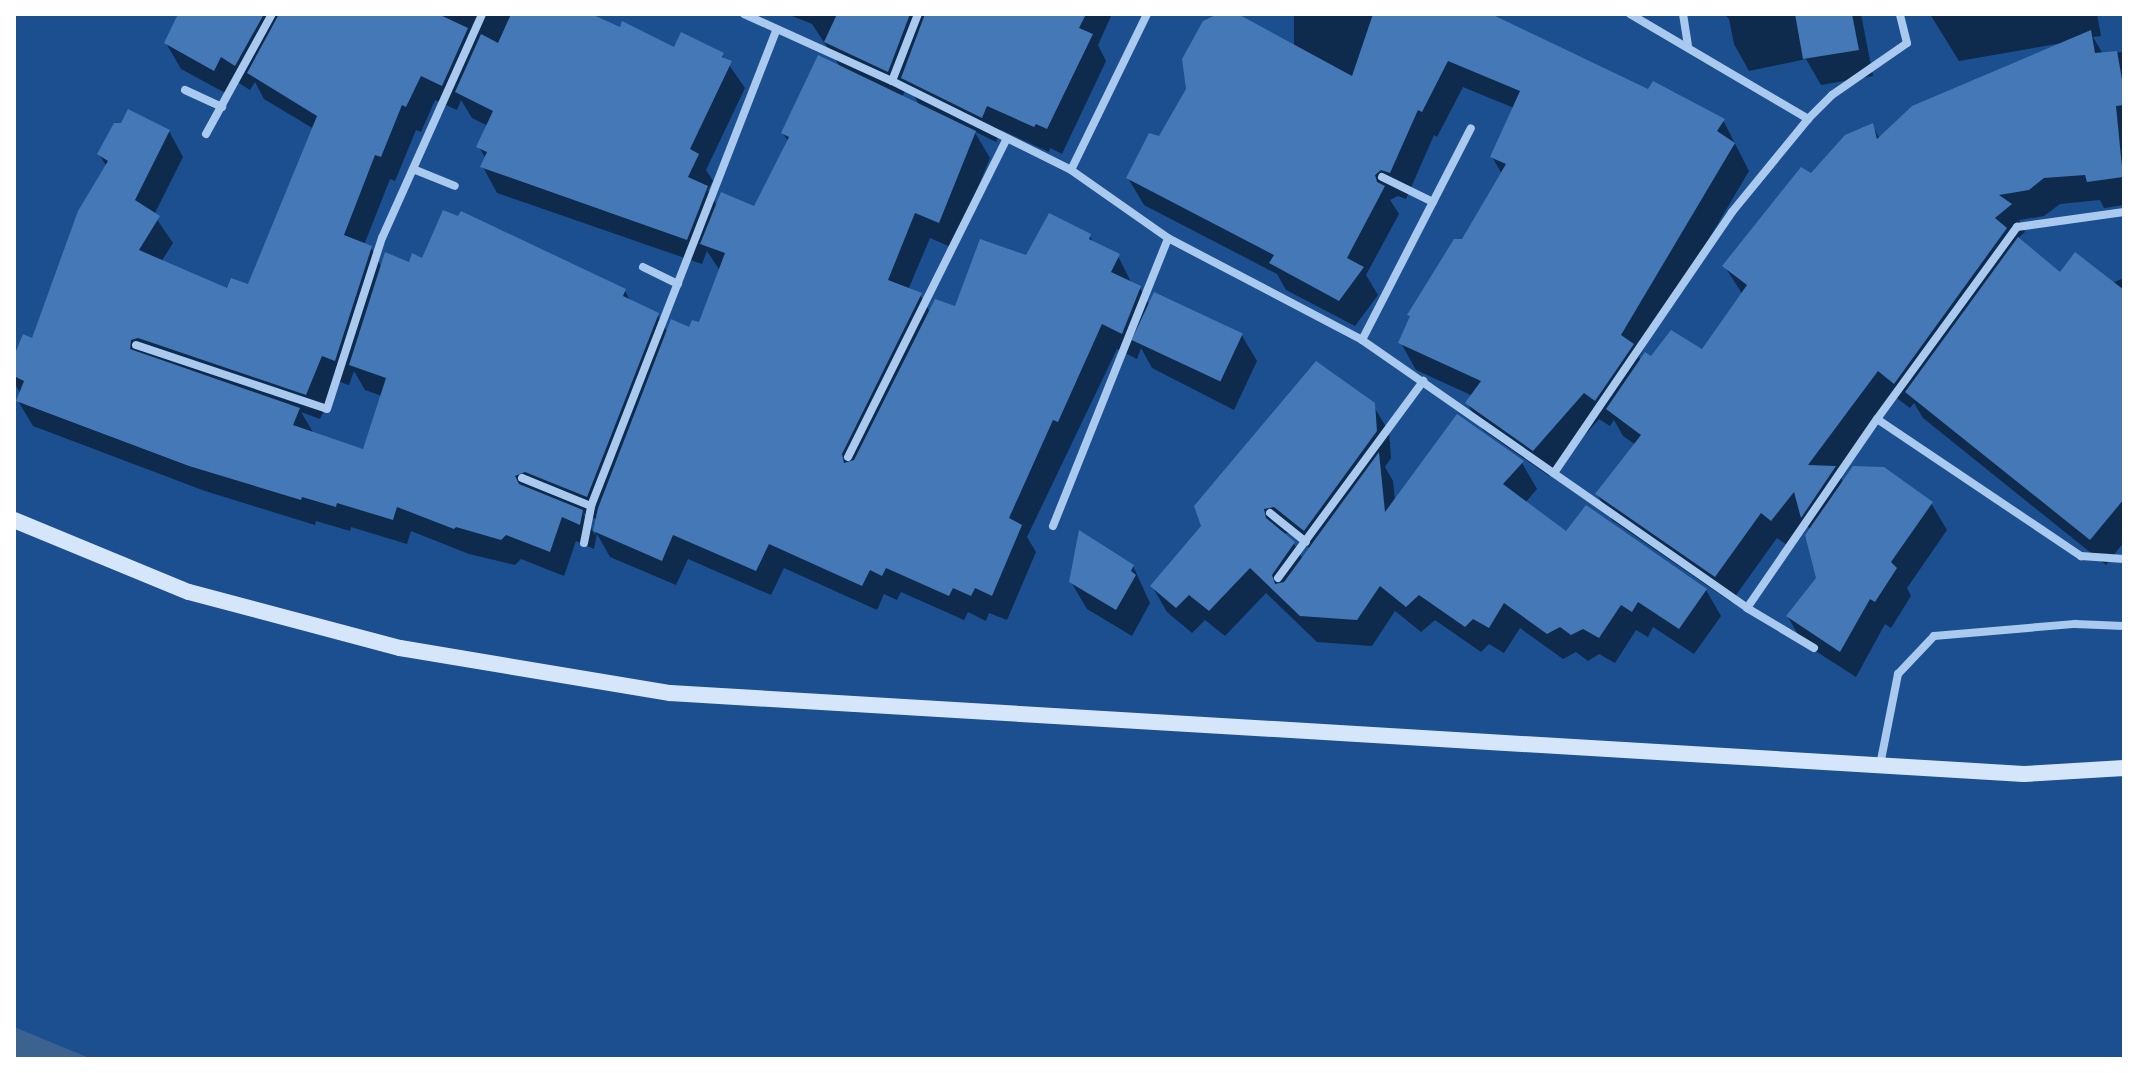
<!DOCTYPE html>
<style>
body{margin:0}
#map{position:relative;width:2138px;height:1073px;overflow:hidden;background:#1b4f8f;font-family:"Work Sans",sans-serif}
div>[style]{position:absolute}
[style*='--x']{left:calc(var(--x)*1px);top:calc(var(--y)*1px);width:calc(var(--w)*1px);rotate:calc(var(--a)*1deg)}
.water>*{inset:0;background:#3c6290}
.shadow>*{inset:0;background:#0007}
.building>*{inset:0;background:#4478b7;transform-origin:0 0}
.street>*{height:8px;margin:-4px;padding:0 4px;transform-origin:4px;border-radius:4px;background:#a9c9ee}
.secondary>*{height:16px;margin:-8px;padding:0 8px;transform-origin:8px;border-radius:8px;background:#d6e6fa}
span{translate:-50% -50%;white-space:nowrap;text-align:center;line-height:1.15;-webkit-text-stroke:6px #1b4f8f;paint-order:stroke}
.frame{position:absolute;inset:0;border:16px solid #fff;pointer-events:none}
</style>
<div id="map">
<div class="water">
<i style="clip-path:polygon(14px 1027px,92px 1059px,14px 1059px)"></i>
</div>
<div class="shadow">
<i style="clip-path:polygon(evenodd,181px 14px,582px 14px,674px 49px,722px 55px,745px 88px,706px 170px,713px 181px,708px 190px,717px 206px,754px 209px,789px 143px,783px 133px,841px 68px,812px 24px,787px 14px,1112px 14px,1098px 45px,1106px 61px,1062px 154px,1050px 148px,1049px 152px,1001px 130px,996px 142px,974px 131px,990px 158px,953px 248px,930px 238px,908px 290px,920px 295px,930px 312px,956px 309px,1027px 257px,1089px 235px,1094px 243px,1118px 256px,1132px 284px,1140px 288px,1150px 306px,1241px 334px,1257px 361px,1234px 410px,1152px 368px,1141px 348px,1137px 359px,1117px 349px,1027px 537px,1036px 552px,1007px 620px,989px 613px,986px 621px,968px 612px,964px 620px,901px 592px,897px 600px,884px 594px,877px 610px,784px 568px,771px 595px,688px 559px,676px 585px,610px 557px,597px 534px,594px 549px,576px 541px,564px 576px,521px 559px,515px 565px,469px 554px,411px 531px,407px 544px,351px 527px,350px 531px,316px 521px,315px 525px,205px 491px,33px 426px,18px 401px,21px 394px,14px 382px,14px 361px,33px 341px,107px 167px,99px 154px,169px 131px,183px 157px,154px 215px,173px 243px,161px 262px,228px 290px,250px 286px,314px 129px,264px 99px,255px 82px,250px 90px,236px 81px,229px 95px,181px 69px,166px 43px,181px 14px,907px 85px,916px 99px,920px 106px,902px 98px,907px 85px,181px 14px,435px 100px,457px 110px,461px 100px,472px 118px,488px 126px,479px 147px,486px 159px,483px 167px,497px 193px,702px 264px,707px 251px,720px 271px,700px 325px,668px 333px,657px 314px,631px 302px,625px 291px,410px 265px,382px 268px,371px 248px,364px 245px,390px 179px,395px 181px,416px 130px,421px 132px,435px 100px,181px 14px,354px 371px,365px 390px,382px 396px,364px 452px,314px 434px,301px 412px,320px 419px,337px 381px,349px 385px,354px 371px,181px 14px,583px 513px,598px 520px,595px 535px,583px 513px)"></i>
<i style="clip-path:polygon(1220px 14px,1234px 14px,1294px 47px,1294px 14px,1480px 14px,1649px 92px,1723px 120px,1749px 171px,1639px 357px,1641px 361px,1702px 352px,1743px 295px,1725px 267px,1811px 176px,1872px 125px,1880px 139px,2062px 43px,1959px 61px,1930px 14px,2097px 14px,2101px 36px,2093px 37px,2103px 54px,2124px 52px,2124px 205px,2104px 208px,2100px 200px,2060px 204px,2044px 216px,2019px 220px,2025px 232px,2017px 239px,2060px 275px,2112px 283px,2124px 278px,2124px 542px,2106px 565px,1923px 418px,1914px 403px,1910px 408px,1894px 396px,1837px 471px,1844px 483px,1931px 503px,1947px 530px,1907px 588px,1911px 596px,1891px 628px,1885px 624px,1856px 677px,1803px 643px,1788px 617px,1819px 578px,1811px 531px,1805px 522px,1787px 545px,1777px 538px,1731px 602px,1612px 520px,1597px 494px,1636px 445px,1623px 436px,1614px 420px,1610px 426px,1599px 419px,1549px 476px,1483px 430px,1467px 403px,1473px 396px,1416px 370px,1401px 343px,1502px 174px,1492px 157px,1514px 108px,1463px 87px,1437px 137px,1434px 135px,1406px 199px,1398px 196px,1390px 200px,1399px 214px,1366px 275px,1378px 295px,1355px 326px,1286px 290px,1277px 274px,1144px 205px,1128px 178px,1160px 139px,1188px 90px)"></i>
<i style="clip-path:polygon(1724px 14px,1861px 14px,1873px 76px,1821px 85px,1806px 59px,1749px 71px,1734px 44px,1729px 19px)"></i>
<i style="clip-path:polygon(evenodd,1373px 405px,1389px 432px,1391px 458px,1385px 467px,1393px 481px,1395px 501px,1522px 463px,1537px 489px,1525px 503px,1566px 533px,1706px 590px,1721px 616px,1694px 654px,1653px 627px,1648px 637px,1636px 630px,1615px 663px,1599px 654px,1588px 661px,1576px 652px,1563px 659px,1520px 628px,1504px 653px,1489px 644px,1481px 652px,1435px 620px,1421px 632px,1395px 611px,1372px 646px,1317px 642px,1266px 593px,1225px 636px,1205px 620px,1192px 633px,1167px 612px,1152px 586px,1373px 405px,1290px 533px,1311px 549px,1303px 559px,1294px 544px,1282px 534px,1290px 533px)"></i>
<i style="clip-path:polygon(1133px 566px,1150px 603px,1132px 636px,1087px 609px,1071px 582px)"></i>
</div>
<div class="building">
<i style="clip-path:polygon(178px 14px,264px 14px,235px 66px,221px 57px,214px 71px,164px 43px)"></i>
<i style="clip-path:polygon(279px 14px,438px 14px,468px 28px,442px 86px,421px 76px,406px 107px,402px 105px,381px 157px,375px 155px,344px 235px,372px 246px,335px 361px,322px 356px,306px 395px,138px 338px,131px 340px,130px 349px,300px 408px,293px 425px,363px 449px,386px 378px,349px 365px,385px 252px,409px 262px,412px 253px,422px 258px,443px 210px,458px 216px,461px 211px,626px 289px,623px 296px,659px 313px,587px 497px,525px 472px,515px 476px,519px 484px,583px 510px,580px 525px,562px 517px,550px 552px,506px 535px,501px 540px,456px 527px,454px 529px,397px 507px,393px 520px,337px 503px,336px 507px,302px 497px,301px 500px,189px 466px,16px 401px,24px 381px,14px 376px,14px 356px,23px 334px,32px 338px,78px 211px,108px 161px,97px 154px,114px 123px,121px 123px,128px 109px,170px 130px,135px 200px,160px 216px,139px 250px,227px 288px,231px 278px,248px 284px,317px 116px,247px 73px)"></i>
<i style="clip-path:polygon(511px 14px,591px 14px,620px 27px,622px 21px,674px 47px,681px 32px,724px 53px,722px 57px,732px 61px,690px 149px,699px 154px,688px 177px,708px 186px,687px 240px,480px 167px,487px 152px,476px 147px,493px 111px,455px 92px,481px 34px,498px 43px)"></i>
<i style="clip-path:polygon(837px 14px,910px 14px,888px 72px,824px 42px)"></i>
<i style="clip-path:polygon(925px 14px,1086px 14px,1079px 28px,1093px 34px,1047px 129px,1036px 124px,1034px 127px,987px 106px,982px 118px,901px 78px)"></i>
<i style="clip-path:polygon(1218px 14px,1238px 14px,1352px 76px,1373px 14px,1491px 14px,1648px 89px,1653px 81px,1725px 119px,1717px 131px,1735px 143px,1621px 335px,1634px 344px,1595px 401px,1584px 393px,1533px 451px,1465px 403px,1481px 381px,1398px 343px,1410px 316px,1407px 315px,1454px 239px,1462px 239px,1506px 164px,1490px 157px,1520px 91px,1448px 61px,1422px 112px,1418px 110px,1390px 173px,1381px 170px,1375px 175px,1377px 182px,1385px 186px,1347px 258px,1364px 267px,1339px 301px,1269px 263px,1274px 255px,1126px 178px,1149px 133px,1159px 136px,1186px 89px,1182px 59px,1203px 21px)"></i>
<i style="clip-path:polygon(1795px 14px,1852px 14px,1859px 50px,1803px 59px)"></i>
<i style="clip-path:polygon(2091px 30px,2095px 53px,2117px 51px,2124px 91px,2124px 105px,2116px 106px,2123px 177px,2087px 182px,2085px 175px,2044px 178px,2029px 190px,1999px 195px,2012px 204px,1995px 218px,2007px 228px,1894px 384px,1878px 371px,1808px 465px,1836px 466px,1801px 518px,1794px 492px,1771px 521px,1761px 513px,1715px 577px,1595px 494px,1641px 435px,1606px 409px,1645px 352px,1651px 356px,1671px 330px,1702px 349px,1747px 285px,1722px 266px,1801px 167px,1811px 173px,1845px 135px,1873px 123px,1877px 139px,1912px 106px)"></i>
<i style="clip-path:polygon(818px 55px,976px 131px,939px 223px,915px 213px,888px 280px,922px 293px,842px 454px,844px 463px,854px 460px,935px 299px,955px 306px,980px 239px,1026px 255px,1049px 213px,1091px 234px,1089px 239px,1120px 254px,1111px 272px,1141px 286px,1122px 334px,1102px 324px,1058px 422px,1053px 420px,1009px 518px,1022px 525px,992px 596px,975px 588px,971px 596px,953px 588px,949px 596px,886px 568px,882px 576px,870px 570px,862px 586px,769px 544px,756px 571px,673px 535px,662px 561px,593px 531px,598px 508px,671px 319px,689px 327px,692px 320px,699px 322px,725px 253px,700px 244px,721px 192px,754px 206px,789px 137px,781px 133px)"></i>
<i style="clip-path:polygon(2018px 237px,2060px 272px,2075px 252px,2124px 290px,2124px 499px,2090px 540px,1905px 392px)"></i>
<i style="left:1154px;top:292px;width:98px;height:53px;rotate:25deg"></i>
<i style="clip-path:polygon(1316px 361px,1375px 403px,1377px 431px,1304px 531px,1274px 507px,1264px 509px,1266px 518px,1295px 542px,1272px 575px,1275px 584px,1284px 582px,1379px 452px,1385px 512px,1457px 414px,1524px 461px,1503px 484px,1566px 531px,1586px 505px,1707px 589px,1679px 629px,1638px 602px,1632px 612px,1621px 605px,1599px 638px,1583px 629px,1571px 635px,1560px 627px,1547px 634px,1504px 603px,1489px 628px,1473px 619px,1465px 627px,1419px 595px,1406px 607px,1380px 586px,1357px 620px,1300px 616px,1250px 568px,1209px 611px,1189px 595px,1176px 608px,1150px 586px,1201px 526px,1194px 506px)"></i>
<i style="clip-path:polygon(1853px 466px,1884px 467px,1933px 502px,1891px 562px,1897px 568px,1875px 602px,1870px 599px,1840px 652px,1786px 616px,1816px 578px,1805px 535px)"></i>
<i style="clip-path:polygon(1079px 530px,1134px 565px,1131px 571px,1136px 575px,1116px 610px,1069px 582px)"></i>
</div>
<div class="street">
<i style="--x:744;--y:14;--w:162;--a:24.4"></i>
<i style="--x:892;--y:81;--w:200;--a:26.4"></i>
<i style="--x:1071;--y:170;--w:174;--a:-64"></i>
<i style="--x:1630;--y:14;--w:207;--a:30.5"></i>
<i style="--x:1683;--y:14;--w:31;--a:81"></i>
<i style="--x:892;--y:81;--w:72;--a:-68.8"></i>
<i style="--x:185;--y:90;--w:41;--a:24.7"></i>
<i style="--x:206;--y:134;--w:137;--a:-61.2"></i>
<i style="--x:413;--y:169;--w:45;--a:22"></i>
<i style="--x:1071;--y:170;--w:118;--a:35"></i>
<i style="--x:1168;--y:238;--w:219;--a:27.7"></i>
<i style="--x:1362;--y:340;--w:469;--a:34.8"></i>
<i style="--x:1747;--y:608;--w:78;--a:30.8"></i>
<i style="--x:1382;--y:177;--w:57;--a:26.1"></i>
<i style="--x:643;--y:267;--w:39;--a:26"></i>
<i style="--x:1362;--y:340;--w:238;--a:-62.8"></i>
<i style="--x:136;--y:345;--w:201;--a:18.5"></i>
<i style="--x:327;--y:409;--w:180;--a:-72.2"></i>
<i style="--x:382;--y:238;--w:245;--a:-65.9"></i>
<i style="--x:1877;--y:419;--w:246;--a:33.9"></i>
<i style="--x:2081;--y:556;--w:43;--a:4"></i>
<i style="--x:848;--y:457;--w:354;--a:-63.5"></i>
<i style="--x:1554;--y:473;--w:316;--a:-55.7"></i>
<i style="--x:1732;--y:212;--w:120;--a:-50.7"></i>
<i style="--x:1808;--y:119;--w:34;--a:-45"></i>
<i style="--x:1832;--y:95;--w:91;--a:-34.7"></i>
<i style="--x:1907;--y:43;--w:30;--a:-104"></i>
<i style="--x:522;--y:478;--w:74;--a:22.1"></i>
<i style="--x:591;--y:506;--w:510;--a:-68.72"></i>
<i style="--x:1270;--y:513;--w:46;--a:38.9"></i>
<i style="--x:1053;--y:526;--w:310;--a:-68.2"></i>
<i style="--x:584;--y:543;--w:38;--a:-79"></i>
<i style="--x:1278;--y:578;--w:245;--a:-53.6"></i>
<i style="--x:1747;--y:608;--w:229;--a:-55.5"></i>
<i style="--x:1877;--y:419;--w:238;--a:-53.9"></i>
<i style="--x:2017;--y:227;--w:108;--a:-8"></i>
<i style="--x:1880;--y:765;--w:93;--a:-78.8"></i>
<i style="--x:1898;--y:674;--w:52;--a:-46.5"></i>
<i style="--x:1934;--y:636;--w:142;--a:-4.9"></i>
<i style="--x:2075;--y:624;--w:49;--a:2.3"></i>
</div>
<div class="secondary">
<i style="--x:14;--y:520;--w:189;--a:22.4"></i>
<i style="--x:189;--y:592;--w:218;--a:14.9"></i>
<i style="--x:400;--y:648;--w:274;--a:9.5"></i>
<i style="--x:670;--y:693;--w:1356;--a:3.42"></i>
<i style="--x:2024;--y:774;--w:100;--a:-3.4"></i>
</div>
<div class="frame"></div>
</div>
